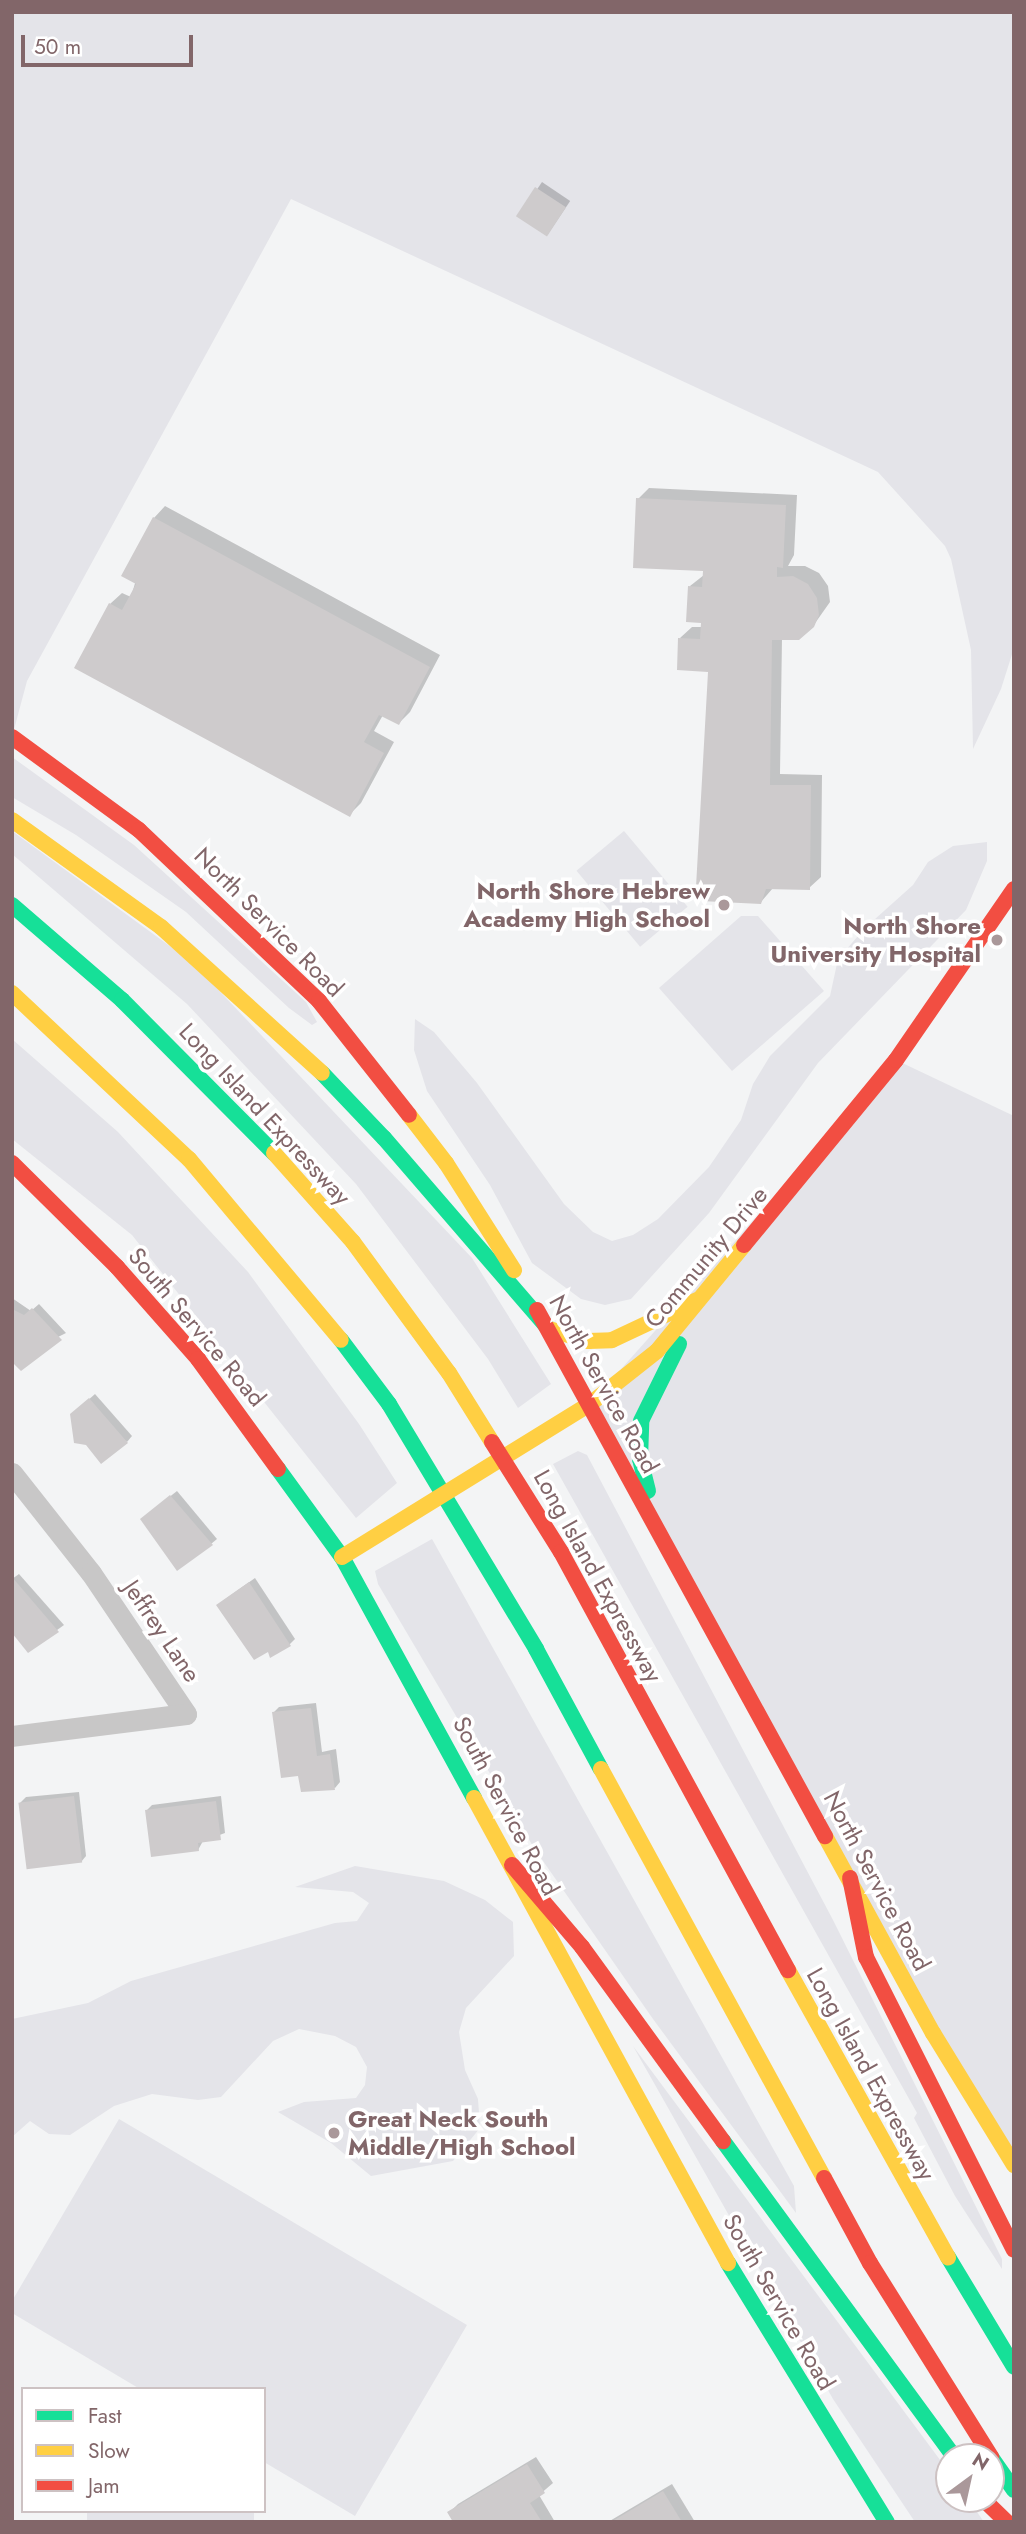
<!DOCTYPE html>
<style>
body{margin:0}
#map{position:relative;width:1026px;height:2534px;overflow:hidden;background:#f3f4f5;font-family:Jost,sans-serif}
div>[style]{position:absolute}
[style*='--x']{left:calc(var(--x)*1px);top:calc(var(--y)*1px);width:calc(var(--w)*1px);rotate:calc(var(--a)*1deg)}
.green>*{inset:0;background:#e4e4e9;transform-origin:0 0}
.shadow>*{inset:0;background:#0003;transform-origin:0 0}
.building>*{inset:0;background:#cecbcc;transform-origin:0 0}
.street>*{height:21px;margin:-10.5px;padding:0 10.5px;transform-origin:10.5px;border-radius:10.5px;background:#c8c7c7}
.fast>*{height:16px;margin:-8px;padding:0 8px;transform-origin:8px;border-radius:8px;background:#16e098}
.slow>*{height:16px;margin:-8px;padding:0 8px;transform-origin:8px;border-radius:8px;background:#ffcf43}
.jam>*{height:16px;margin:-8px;padding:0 8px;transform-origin:8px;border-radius:8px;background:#f24e42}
.dots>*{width:19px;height:19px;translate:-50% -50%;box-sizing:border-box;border:4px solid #fff;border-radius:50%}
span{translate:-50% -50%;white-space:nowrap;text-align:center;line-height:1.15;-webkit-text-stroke:7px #fff;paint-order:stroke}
.poi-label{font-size:24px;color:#826669;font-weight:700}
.right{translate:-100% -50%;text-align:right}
.left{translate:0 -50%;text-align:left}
.street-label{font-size:24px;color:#826669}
.frame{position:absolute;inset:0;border:14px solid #826669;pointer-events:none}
.legend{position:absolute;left:21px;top:2387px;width:245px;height:126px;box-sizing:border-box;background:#fff;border:2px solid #cdc2c3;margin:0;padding:9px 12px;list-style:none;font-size:21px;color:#826669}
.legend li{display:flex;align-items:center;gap:14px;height:35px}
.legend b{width:35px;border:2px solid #cdc2c3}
.north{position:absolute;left:935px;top:2443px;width:70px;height:70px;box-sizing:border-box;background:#fff;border:2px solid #cdc2c3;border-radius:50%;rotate:33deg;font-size:19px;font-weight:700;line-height:28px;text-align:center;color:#826669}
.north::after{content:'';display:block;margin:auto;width:24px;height:32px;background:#aa989a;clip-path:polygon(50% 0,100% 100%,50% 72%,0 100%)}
.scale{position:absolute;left:21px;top:35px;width:172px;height:32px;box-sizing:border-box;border:4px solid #826669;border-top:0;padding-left:9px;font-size:21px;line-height:24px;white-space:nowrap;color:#826669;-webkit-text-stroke:5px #fff;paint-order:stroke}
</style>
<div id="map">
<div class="green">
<i style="clip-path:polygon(12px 12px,1014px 12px,1014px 648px,1001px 689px,973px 749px,971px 650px,951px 559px,945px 546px,878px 472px,291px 199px,27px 681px,12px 737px)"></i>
<i style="clip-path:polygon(12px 757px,134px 845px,306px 1002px,317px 1022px,312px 1025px,289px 1008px,186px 912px,76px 835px,12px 797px)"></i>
<i style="clip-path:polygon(12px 831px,193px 963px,472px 1258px,551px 1384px,518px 1408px,488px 1359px,356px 1184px,187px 1004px,12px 854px)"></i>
<i style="left:624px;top:831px;width:99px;height:62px;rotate:50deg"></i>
<i style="clip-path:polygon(987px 842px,987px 861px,966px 910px,818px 1063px,709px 1213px,631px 1299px,605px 1305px,581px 1299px,532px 1263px,490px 1185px,427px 1091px,414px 1050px,415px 1019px,434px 1032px,477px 1083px,564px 1204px,593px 1232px,612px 1241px,633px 1235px,658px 1219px,709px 1167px,741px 1120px,753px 1084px,770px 1056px,830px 996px,838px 959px,865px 928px,913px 885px,928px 862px,953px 846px)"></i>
<i style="clip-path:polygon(741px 916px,758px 916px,824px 991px,732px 1071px,659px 988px)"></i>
<i style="clip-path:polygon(12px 1039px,118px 1132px,248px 1272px,359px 1424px,397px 1483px,356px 1518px,132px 1235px,12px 1139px)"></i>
<i style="clip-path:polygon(896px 1060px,1014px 1116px,1014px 2165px,590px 1404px)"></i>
<i style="clip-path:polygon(578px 1451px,587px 1455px,833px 1920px,1002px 2259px,1002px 2269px,955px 2196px,914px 2118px,917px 2113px,553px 1464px)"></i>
<i style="clip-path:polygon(432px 1539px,794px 2186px,796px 2213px,653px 2019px,534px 1848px,378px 1584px,375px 1571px)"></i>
<i style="clip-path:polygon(355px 1866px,444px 1881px,485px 1900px,513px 1922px,514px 1956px,466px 2008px,459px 2032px,465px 2070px,478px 2099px,480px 2128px,453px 2161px,371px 2176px,331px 2143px,278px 2112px,304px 2102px,356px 2098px,365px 2085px,367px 2067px,356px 2047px,335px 2036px,299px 2029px,273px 2041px,221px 2097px,198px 2100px,152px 2094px,114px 2106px,70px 2135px,49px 2134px,30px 2121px,12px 2137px,12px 2019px,88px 2003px,131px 1981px,335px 1923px,357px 1921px,369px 1903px,353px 1892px,295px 1887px)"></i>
<i style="clip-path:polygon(633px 2046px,949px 2472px,949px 2499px,968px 2499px,984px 2522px,915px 2522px,833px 2399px)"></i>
<i style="clip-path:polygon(119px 2119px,467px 2325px,355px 2516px,264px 2462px,264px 2389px,140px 2389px,12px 2313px,12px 2301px)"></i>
<i style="left:87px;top:2511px;width:167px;height:12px"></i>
</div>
<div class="shadow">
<i style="left:542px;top:182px;width:34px;height:41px;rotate:34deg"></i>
<i style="clip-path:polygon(649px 488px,797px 495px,794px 555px,788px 566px,805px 566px,819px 573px,828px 586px,830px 602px,813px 626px,782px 638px,780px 774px,822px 775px,821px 877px,809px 888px,773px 888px,761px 902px,704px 885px,709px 670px,680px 638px,692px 627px,703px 627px,690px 586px,704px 575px,705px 569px,638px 499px)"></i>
<i style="clip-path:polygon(165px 506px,440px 655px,410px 712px,399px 723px,383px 715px,374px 731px,394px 742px,361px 803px,349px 815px,110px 604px,122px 593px,131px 597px,154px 518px)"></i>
<i style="clip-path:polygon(12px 1298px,31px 1311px,39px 1304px,66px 1333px,12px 1360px)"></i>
<i style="clip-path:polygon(95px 1394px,132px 1436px,127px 1442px,78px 1409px)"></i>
<i style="clip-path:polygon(177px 1491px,217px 1539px,211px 1544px,148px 1514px)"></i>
<i style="clip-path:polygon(19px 1574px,64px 1625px,28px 1651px,12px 1579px)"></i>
<i style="clip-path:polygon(255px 1578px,295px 1639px,289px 1645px,224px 1600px)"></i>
<i style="clip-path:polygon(316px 1703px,322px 1752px,336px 1749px,340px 1782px,335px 1788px,300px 1774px,273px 1713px,279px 1707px)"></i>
<i style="clip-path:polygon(79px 1792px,86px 1856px,81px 1862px,20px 1803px,26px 1797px)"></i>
<i style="clip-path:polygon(221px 1796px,225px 1833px,203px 1841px,198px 1850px,147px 1810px,152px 1805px)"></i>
<i style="clip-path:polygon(536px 2457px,553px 2483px,539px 2495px,555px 2522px,455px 2522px,450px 2512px,458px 2504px)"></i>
<i style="clip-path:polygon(672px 2484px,695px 2522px,608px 2522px)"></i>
</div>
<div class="building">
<i style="left:535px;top:187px;width:37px;height:35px;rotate:33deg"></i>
<i style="clip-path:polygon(636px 498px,786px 505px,783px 568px,777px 567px,777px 577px,793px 576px,808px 584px,817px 598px,819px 615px,814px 627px,799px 640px,772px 640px,770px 785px,811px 785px,810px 890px,766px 889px,761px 904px,701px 901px,702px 887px,696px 887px,708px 672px,677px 670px,678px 638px,700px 639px,701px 623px,686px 622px,688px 586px,702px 587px,703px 571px,633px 568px)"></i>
<i style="clip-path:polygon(153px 517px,430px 667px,399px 725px,379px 715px,364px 742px,384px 753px,350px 817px,74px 668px,109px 603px,122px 610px,136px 584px,121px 576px)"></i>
<i style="clip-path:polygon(32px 1308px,62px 1340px,21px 1371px,12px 1362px,12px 1309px,24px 1315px)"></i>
<i style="clip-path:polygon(89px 1398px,128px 1443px,101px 1464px,86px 1445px,74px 1443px,70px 1414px)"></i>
<i style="clip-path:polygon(170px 1495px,213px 1545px,177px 1571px,140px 1519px)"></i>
<i style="clip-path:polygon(12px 1577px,59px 1632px,28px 1653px,12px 1633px)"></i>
<i style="clip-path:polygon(249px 1582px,291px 1646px,270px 1658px,268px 1652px,254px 1660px,216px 1605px)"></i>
<i style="clip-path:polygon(311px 1708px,317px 1756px,330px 1754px,335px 1790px,301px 1792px,298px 1776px,281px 1778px,272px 1712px)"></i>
<i style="left:74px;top:1796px;width:67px;height:56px;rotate:83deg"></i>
<i style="clip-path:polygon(216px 1801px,221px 1840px,198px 1843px,199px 1851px,151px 1857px,145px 1810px)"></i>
<i style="clip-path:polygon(527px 2464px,545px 2493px,530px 2503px,542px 2522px,453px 2522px,447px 2512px)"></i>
<i style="clip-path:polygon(663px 2491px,682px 2522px,611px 2522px)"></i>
</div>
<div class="street">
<i style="--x:12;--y:1473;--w:127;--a:51.7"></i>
<i style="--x:91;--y:1573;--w:170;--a:56"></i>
<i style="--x:186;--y:1714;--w:175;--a:172.8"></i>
</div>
<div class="fast">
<i style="--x:12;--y:905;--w:145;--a:40.8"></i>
<i style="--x:122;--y:1000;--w:216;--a:45.2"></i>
<i style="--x:322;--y:1073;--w:90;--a:46.4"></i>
<i style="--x:384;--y:1138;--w:252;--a:49.2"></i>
<i style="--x:341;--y:1340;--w:80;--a:53.1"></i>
<i style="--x:389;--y:1404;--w:286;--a:59"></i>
<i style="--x:536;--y:1649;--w:136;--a:61.6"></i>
<i style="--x:278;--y:1469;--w:109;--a:54"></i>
<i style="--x:342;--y:1557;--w:275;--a:61.3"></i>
<i style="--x:648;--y:1491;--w:33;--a:-104"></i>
<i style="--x:640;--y:1459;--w:38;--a:-88"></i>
<i style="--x:641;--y:1421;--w:86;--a:-63.7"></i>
<i style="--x:723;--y:2141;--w:391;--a:53.8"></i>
<i style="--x:948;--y:2257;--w:128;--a:59"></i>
<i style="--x:728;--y:2263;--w:304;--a:58.5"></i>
<i style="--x:991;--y:2457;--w:40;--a:55.1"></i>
</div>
<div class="slow">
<i style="--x:12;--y:820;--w:183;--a:35.7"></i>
<i style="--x:161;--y:927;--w:217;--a:42.2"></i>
<i style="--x:12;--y:993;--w:243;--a:43.2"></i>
<i style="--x:189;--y:1159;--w:236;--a:50"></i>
<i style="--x:409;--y:1115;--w:61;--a:52.4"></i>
<i style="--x:446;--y:1163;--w:127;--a:57.6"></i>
<i style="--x:274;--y:1153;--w:119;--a:48.4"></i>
<i style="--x:353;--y:1242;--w:162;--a:53.8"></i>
<i style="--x:449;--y:1373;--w:81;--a:58.1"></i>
<i style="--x:549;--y:1329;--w:41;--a:17.1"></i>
<i style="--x:588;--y:1341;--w:24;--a:-2"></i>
<i style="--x:612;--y:1340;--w:94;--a:-25.2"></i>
<i style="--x:342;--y:1557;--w:291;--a:-31.7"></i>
<i style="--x:590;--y:1404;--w:85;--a:-38.3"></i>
<i style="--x:657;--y:1351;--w:137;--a:-50.6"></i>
<i style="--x:601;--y:1769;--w:466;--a:61.4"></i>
<i style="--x:474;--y:1798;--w:530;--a:61.36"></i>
<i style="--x:825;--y:1836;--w:225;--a:61.3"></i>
<i style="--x:933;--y:2033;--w:155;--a:58.5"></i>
<i style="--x:788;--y:1970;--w:329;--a:60.9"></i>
</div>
<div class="jam">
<i style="--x:12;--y:737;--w:157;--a:36.2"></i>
<i style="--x:139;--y:830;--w:248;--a:43.5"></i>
<i style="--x:319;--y:1001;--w:145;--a:51.7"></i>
<i style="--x:12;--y:1163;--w:148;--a:44.7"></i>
<i style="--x:117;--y:1267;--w:123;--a:48.6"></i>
<i style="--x:198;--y:1359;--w:136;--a:54"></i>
<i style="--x:744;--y:1245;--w:239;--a:-50.6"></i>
<i style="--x:896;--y:1060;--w:208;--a:-55.4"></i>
<i style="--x:537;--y:1310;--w:600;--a:61.3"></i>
<i style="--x:492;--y:1442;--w:130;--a:57.9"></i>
<i style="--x:561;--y:1552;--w:476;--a:61.5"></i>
<i style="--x:512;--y:1865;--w:108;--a:49.5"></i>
<i style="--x:582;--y:1947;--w:240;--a:54"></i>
<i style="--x:850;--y:1878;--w:81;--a:78.6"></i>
<i style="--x:866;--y:1957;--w:328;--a:63.2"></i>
<i style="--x:824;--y:2178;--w:97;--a:61.6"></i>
<i style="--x:870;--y:2263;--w:229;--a:58"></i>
<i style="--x:983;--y:2499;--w:33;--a:44"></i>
</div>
<div class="dots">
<i style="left:724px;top:905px;background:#aa989a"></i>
<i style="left:997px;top:940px;background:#aa989a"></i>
<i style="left:334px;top:2133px;background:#aa989a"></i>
</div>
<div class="poi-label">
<span class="right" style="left:710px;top:905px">North Shore Hebrew<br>Academy High School</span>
<span class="right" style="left:981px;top:940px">North Shore<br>University Hospital</span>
<span class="left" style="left:348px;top:2133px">Great Neck South<br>Middle/High School</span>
</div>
<div class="street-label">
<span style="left:269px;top:922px;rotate:45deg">North Service Road</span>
<span style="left:265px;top:1114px;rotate:47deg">Long Island Expressway</span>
<span style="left:706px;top:1257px;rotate:-50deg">Community Drive</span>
<span style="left:197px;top:1327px;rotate:50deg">South Service Road</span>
<span style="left:604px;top:1384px;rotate:61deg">North Service Road</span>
<span style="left:598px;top:1576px;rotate:61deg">Long Island Expressway</span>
<span style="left:162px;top:1631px;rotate:56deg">Jeffrey Lane</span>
<span style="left:506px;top:1806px;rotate:62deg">South Service Road</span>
<span style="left:877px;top:1881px;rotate:62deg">North Service Road</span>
<span style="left:871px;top:2074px;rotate:61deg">Long Island Expressway</span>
<span style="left:779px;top:2302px;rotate:60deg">South Service Road</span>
</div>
<div class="frame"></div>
<ul class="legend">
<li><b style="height:9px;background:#16e098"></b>Fast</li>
<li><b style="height:9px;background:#ffcf43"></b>Slow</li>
<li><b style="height:9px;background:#f24e42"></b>Jam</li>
</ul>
<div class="north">N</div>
<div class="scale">50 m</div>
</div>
